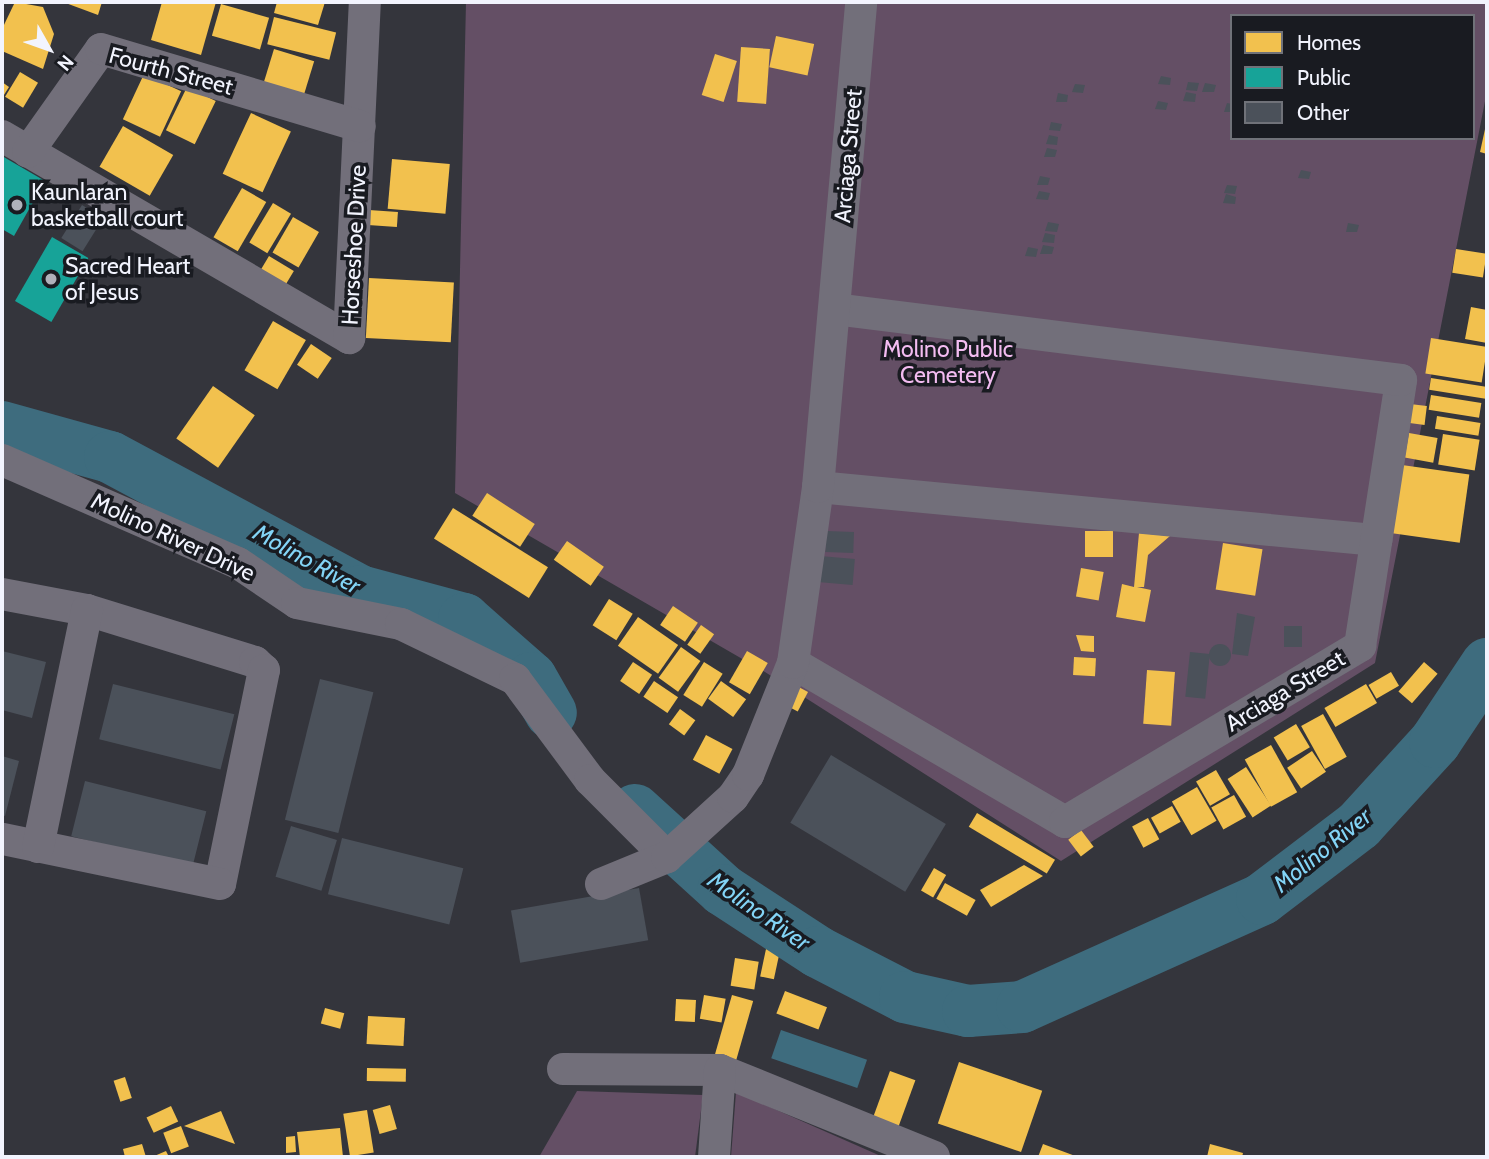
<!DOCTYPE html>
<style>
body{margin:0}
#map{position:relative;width:1489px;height:1159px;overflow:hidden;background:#34353c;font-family:Cabin,sans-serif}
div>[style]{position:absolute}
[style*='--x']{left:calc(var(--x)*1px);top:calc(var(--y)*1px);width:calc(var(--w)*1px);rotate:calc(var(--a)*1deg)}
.green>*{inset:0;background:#644f65}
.water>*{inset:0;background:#3e6c7e;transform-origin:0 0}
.homes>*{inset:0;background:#f2c14e;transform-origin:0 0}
.public>*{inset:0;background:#17a398;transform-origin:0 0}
.river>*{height:52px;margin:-26px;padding:0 26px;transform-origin:26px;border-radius:26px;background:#3e6c7e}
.building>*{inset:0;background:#4b515a;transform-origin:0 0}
.round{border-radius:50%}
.minor>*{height:32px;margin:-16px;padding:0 16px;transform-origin:16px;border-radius:16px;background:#726f7a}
.dots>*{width:19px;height:19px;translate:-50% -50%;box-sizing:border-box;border:4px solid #191b21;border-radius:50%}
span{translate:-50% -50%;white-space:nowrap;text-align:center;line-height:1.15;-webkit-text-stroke:7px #191b21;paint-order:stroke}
.street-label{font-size:23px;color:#f2f4fe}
.poi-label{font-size:23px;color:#f2f4fe}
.left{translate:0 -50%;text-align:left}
.park-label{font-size:23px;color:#f3bcf1}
.water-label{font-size:24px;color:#83d4f6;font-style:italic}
.frame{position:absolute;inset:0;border:4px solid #f2f4fe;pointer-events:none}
.legend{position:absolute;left:1230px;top:14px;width:245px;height:126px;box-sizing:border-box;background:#191b21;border:2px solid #707279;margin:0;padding:9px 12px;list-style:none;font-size:21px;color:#f2f4fe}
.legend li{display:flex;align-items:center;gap:14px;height:35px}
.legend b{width:35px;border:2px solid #707279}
.north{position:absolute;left:14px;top:14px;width:70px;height:70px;-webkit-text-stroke:5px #191b21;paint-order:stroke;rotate:130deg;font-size:19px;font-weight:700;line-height:28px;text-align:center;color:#f2f4fe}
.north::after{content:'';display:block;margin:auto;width:24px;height:32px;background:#f2f4fe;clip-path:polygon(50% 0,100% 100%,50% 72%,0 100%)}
</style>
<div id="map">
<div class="green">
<i style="clip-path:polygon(evenodd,466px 2px,1487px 2px,1487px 91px,1375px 663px,1061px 861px,765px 672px,455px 493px,466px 2px,1232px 16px,1473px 16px,1473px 138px,1232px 138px,1232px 16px)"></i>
<i style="clip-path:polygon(577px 1091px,703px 1095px,695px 1157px,539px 1157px)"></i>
<i style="clip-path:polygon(736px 1092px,883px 1157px,731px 1157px)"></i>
</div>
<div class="water">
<i style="left:781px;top:1030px;width:91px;height:30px;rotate:19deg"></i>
</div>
<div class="homes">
<i style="clip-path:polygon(15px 2px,43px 7px,54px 34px,43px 69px,2px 51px,2px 29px)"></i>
<i style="clip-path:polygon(63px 2px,102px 2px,98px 15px)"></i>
<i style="clip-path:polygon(162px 2px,216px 2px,201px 55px,151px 40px)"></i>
<i style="clip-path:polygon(277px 2px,325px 2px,318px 25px,274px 13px)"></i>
<i style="left:221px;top:4px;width:50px;height:33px;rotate:16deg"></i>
<i style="left:274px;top:17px;width:64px;height:28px;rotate:14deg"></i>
<i style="left:776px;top:36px;width:39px;height:32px;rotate:12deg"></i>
<i style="left:741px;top:47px;width:29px;height:55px;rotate:4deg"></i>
<i style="left:274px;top:49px;width:42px;height:40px;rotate:17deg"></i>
<i style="left:715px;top:54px;width:23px;height:43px;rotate:18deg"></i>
<i style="left:20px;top:72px;width:21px;height:29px;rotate:31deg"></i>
<i style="left:144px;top:74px;width:41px;height:50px;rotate:25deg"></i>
<i style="clip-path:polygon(2px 82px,9px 87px,2px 98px)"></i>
<i style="left:187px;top:87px;width:32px;height:48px;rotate:26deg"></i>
<i style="left:251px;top:113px;width:44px;height:67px;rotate:25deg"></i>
<i style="clip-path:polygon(1487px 120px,1487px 154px,1480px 152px)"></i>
<i style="left:123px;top:126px;width:58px;height:47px;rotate:30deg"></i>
<i style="left:392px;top:159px;width:58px;height:50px;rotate:5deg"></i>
<i style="left:242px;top:188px;width:28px;height:57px;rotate:30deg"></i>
<i style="left:273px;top:203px;width:21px;height:46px;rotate:31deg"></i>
<i style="left:369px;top:210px;width:29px;height:15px;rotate:4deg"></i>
<i style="left:293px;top:217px;width:30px;height:41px;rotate:30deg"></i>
<i style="left:1456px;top:249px;width:31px;height:24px;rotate:9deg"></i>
<i style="left:269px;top:256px;width:29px;height:27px;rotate:31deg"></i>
<i style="left:369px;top:278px;width:85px;height:60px;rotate:3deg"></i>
<i style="clip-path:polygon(1471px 307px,1487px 310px,1487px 343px,1465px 339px)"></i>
<i style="left:273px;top:321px;width:38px;height:57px;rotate:30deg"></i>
<i style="left:1431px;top:338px;width:57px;height:36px;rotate:9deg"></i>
<i style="left:311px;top:344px;width:25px;height:25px;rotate:34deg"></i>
<i style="left:1431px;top:378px;width:57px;height:12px;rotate:9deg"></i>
<i style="left:213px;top:386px;width:51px;height:64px;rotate:35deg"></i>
<i style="left:1431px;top:395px;width:51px;height:15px;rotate:9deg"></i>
<i style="left:1410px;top:404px;width:17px;height:19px;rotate:7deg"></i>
<i style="left:1437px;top:416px;width:44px;height:13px;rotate:9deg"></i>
<i style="left:1409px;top:433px;width:29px;height:25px;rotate:10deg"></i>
<i style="left:1443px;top:434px;width:37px;height:31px;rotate:9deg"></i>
<i style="left:1402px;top:465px;width:68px;height:69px;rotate:8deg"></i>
<i style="left:487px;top:493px;width:57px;height:27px;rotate:33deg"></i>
<i style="left:453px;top:508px;width:112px;height:36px;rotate:32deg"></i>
<i style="left:1085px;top:531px;width:28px;height:26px"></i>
<i style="clip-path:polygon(1139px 533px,1170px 536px,1148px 555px,1144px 587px,1137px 587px,1151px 590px,1145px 622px,1116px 617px,1122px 584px,1134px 587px)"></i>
<i style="left:567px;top:541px;width:45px;height:23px;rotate:35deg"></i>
<i style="left:1223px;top:543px;width:40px;height:47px;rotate:9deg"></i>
<i style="left:1081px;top:568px;width:23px;height:29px;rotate:10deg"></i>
<i style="left:609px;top:599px;width:28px;height:31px;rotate:32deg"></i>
<i style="left:673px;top:606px;width:30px;height:23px;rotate:34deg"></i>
<i style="left:638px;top:617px;width:49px;height:35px;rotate:35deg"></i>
<i style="left:701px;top:625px;width:16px;height:24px;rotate:35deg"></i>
<i style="clip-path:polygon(1076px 635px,1094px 636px,1094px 652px,1081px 651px)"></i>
<i style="left:681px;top:647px;width:24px;height:38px;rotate:36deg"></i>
<i style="left:747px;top:651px;width:24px;height:36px;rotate:30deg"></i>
<i style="left:1074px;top:657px;width:22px;height:18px;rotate:3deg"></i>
<i style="left:633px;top:662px;width:23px;height:23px;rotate:34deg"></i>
<i style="left:704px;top:662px;width:22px;height:39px;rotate:32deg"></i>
<i style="left:1424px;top:662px;width:18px;height:39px;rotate:41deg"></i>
<i style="left:1147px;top:670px;width:28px;height:54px;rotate:4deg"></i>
<i style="left:1391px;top:672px;width:16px;height:26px;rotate:60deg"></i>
<i style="left:654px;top:681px;width:29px;height:19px;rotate:34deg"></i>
<i style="left:721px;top:681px;width:31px;height:22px;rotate:36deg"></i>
<i style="left:793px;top:684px;width:17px;height:22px;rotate:28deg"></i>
<i style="left:1366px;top:684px;width:22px;height:48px;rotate:60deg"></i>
<i style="left:680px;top:709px;width:19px;height:19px;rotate:36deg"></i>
<i style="left:1323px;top:714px;width:49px;height:25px;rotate:61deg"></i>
<i style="left:1296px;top:724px;width:27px;height:26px;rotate:59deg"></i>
<i style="left:706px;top:735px;width:30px;height:28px;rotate:28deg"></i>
<i style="left:1271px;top:745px;width:54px;height:30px;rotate:61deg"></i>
<i style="left:1312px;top:751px;width:25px;height:30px;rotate:56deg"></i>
<i style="left:1246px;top:767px;width:46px;height:22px;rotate:57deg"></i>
<i style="left:1216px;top:770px;width:28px;height:23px;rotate:60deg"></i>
<i style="left:1197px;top:787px;width:39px;height:29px;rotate:60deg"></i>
<i style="left:1234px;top:795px;width:25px;height:26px;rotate:61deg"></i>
<i style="left:1172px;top:806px;width:18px;height:24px;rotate:61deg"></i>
<i style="left:977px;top:813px;width:91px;height:16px;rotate:31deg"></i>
<i style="left:1148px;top:818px;width:24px;height:18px;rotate:62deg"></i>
<i style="left:1081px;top:830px;width:21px;height:16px;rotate:53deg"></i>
<i style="clip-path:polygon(1024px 865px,1043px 876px,991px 907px,980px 890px)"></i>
<i style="left:934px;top:868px;width:14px;height:26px;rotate:30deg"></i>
<i style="left:945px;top:883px;width:35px;height:18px;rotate:29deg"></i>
<i style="left:766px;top:949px;width:14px;height:28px;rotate:12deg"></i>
<i style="left:735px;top:958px;width:24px;height:28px;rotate:9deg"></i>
<i style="left:785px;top:991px;width:45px;height:24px;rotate:21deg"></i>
<i style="left:704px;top:995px;width:22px;height:24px;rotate:10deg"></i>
<i style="left:732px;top:995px;width:22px;height:64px;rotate:16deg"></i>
<i style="left:676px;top:999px;width:20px;height:22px;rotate:3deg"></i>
<i style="left:325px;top:1008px;width:20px;height:16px;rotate:15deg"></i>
<i style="left:368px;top:1016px;width:37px;height:28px;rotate:3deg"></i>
<i style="left:959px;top:1062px;width:88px;height:65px;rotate:19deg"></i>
<i style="left:367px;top:1068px;width:39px;height:13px;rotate:1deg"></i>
<i style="left:890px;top:1071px;width:27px;height:53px;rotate:20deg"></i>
<i style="left:125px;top:1077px;width:22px;height:12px;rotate:72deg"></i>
<i style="left:390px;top:1105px;width:25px;height:18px;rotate:74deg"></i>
<i style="left:171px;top:1106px;width:17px;height:27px;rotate:65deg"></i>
<i style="left:367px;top:1110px;width:43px;height:24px;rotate:81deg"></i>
<i style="clip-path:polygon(221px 1111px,235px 1144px,184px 1126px)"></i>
<i style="left:181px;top:1126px;width:22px;height:19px;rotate:69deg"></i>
<i style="clip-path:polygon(340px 1128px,343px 1157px,300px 1157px,297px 1132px)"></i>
<i style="clip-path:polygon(295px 1136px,296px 1152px,286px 1153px,286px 1137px)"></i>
<i style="clip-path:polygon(142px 1144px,146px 1157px,125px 1157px,123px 1149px)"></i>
<i style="clip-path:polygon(1043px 1144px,1078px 1157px,1038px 1157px)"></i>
<i style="clip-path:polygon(1210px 1144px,1243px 1153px,1242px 1157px,1207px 1157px)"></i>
<i style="clip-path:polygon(166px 1151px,169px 1157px,152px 1157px)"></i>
</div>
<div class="public">
<i style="clip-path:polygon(2px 156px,45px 181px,14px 236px,2px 229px)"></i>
<i style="left:52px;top:237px;width:42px;height:74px;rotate:30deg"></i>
</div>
<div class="river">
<i style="--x:2;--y:427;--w:112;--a:15.5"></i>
<i style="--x:110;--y:457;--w:284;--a:28.2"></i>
<i style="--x:360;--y:591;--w:108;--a:15.1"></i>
<i style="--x:464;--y:619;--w:89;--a:41.4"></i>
<i style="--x:531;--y:678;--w:40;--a:60.3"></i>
<i style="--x:635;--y:810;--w:119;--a:42.3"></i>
<i style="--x:723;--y:890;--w:113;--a:33.1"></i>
<i style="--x:818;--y:952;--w:98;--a:27.3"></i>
<i style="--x:905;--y:997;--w:65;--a:12.5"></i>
<i style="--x:968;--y:1011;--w:54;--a:-4.2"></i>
<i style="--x:1022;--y:1007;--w:263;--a:-24.2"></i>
<i style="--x:1262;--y:899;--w:122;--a:-37.3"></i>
<i style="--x:1359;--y:825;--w:113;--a:-47.5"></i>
<i style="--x:1435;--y:742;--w:94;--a:-56.3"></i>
</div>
<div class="building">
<i style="clip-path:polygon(1161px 76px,1171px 78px,1170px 85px,1158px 84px)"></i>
<i style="clip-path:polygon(1188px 82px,1199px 83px,1197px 91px,1186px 90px)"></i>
<i style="clip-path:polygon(1205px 83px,1216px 85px,1214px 92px,1202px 92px)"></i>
<i style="clip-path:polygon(1075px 84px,1085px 85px,1083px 93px,1072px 92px)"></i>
<i style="clip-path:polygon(1186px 92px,1196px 94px,1195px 102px,1183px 101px)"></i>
<i style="clip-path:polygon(1058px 93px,1068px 95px,1067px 102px,1056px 102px)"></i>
<i style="clip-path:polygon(1158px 101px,1168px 103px,1166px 110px,1155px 109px)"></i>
<i style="clip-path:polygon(1227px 103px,1232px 104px,1232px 112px,1224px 112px)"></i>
<i style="clip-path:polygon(1051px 122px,1062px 124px,1060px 131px,1049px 130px)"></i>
<i style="clip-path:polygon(1049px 135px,1058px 137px,1057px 145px,1046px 144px)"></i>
<i style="clip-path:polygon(1047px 148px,1057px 150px,1055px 157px,1044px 157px)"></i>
<i style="clip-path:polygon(1301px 170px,1311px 172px,1309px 179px,1298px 178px)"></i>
<i style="clip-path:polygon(1040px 176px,1050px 178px,1048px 185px,1037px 185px)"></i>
<i style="clip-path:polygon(1227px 185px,1237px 186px,1235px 194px,1224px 193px)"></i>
<i style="clip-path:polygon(1039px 191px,1050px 193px,1048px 200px,1036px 199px)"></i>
<i style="clip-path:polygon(1226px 194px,1236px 197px,1235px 204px,1223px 203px)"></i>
<i style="left:82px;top:205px;width:25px;height:39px;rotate:32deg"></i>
<i style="clip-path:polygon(1048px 222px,1059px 224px,1057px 232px,1045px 231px)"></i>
<i style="clip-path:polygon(1348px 223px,1359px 225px,1357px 232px,1346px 232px)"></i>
<i style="clip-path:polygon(1045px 233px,1055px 235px,1054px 243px,1042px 242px)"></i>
<i style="clip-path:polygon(1043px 245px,1054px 247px,1052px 254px,1040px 254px)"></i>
<i style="clip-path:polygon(1028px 247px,1038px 249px,1036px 257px,1025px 256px)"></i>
<i style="left:826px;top:531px;width:28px;height:21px;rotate:2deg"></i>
<i style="left:820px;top:556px;width:35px;height:26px;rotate:5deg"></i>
<i style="clip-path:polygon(1237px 613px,1255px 617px,1248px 656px,1232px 654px)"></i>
<i style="left:1284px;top:626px;width:18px;height:21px"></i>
<i class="round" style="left:1209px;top:644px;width:22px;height:22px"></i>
<i style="clip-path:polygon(2px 651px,46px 662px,32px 718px,2px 710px)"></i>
<i style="left:1190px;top:652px;width:20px;height:45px;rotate:6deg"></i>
<i style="left:320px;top:679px;width:55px;height:145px;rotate:14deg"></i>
<i style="left:113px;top:684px;width:125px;height:57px;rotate:14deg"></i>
<i style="left:831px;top:755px;width:134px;height:79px;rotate:31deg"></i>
<i style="clip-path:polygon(2px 756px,19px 761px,5px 816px,2px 815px)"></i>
<i style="left:85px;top:781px;width:125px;height:57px;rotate:14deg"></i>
<i style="left:291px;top:826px;width:48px;height:53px;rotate:17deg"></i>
<i style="left:342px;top:838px;width:125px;height:58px;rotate:14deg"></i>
<i style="left:639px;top:888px;width:53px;height:130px;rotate:80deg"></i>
</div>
<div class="minor">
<i style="--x:2;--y:136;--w:402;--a:30.2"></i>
<i style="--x:349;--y:338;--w:336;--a:-87.3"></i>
<i style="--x:28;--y:152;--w:126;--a:-54.7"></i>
<i style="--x:101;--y:49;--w:270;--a:16.6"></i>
<i style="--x:2;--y:460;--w:257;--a:23.6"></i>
<i style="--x:238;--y:563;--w:71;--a:34.1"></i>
<i style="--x:297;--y:603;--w:106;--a:11.4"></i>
<i style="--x:401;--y:624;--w:127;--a:25.8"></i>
<i style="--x:515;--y:679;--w:126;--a:53.4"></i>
<i style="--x:590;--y:780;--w:109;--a:45"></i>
<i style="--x:818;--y:487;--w:561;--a:5.43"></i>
<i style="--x:2;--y:594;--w:86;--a:10.7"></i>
<i style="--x:87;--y:610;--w:176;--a:17.2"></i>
<i style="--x:255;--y:662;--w:12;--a:42"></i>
<i style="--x:264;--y:670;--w:218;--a:101.6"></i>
<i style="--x:220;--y:884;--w:223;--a:-168.3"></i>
<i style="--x:793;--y:663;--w:315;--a:30.3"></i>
<i style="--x:1065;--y:822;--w:344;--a:-30.8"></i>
<i style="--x:1360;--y:646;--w:269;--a:-81.2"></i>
<i style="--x:1401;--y:380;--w:570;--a:-172.85"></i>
<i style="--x:38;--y:847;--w:242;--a:-78.3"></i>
<i style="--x:601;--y:884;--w:71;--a:-22.2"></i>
<i style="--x:667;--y:857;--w:89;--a:-42.3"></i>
<i style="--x:733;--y:797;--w:27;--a:-56"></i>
<i style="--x:748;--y:775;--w:121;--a:-68.1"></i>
<i style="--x:793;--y:663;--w:178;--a:-81.9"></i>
<i style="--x:818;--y:487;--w:487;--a:-84.9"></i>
<i style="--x:563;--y:1069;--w:157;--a:0.4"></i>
<i style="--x:720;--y:1070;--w:231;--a:22.1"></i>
<i style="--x:714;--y:1157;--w:87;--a:-86.1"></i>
</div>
<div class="dots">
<i style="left:17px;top:205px;background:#b0b1ba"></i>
<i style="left:51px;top:279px;background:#b0b1ba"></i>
</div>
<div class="street-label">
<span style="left:171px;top:71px;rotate:15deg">Fourth Street</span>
<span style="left:848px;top:156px;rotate:-85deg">Arciaga Street</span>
<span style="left:354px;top:245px;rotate:-87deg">Horseshoe Drive</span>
<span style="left:173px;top:537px;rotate:25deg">Molino River Drive</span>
<span style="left:1285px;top:691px;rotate:-31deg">Arciaga Street</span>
</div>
<div class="poi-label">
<span class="left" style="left:31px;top:205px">Kaunlaran<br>basketball court</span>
<span class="left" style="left:65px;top:279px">Sacred Heart<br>of Jesus</span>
</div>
<div class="park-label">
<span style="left:948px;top:362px">Molino Public<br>Cemetery</span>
</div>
<div class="water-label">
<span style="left:307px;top:559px;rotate:29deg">Molino River</span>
<span style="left:1322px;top:850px;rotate:-39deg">Molino River</span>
<span style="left:759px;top:911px;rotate:35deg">Molino River</span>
</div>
<div class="frame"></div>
<ul class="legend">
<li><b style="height:19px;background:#f2c14e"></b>Homes</li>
<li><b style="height:19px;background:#17a398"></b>Public</li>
<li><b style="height:19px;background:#4b515a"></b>Other</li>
</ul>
<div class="north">N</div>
</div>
